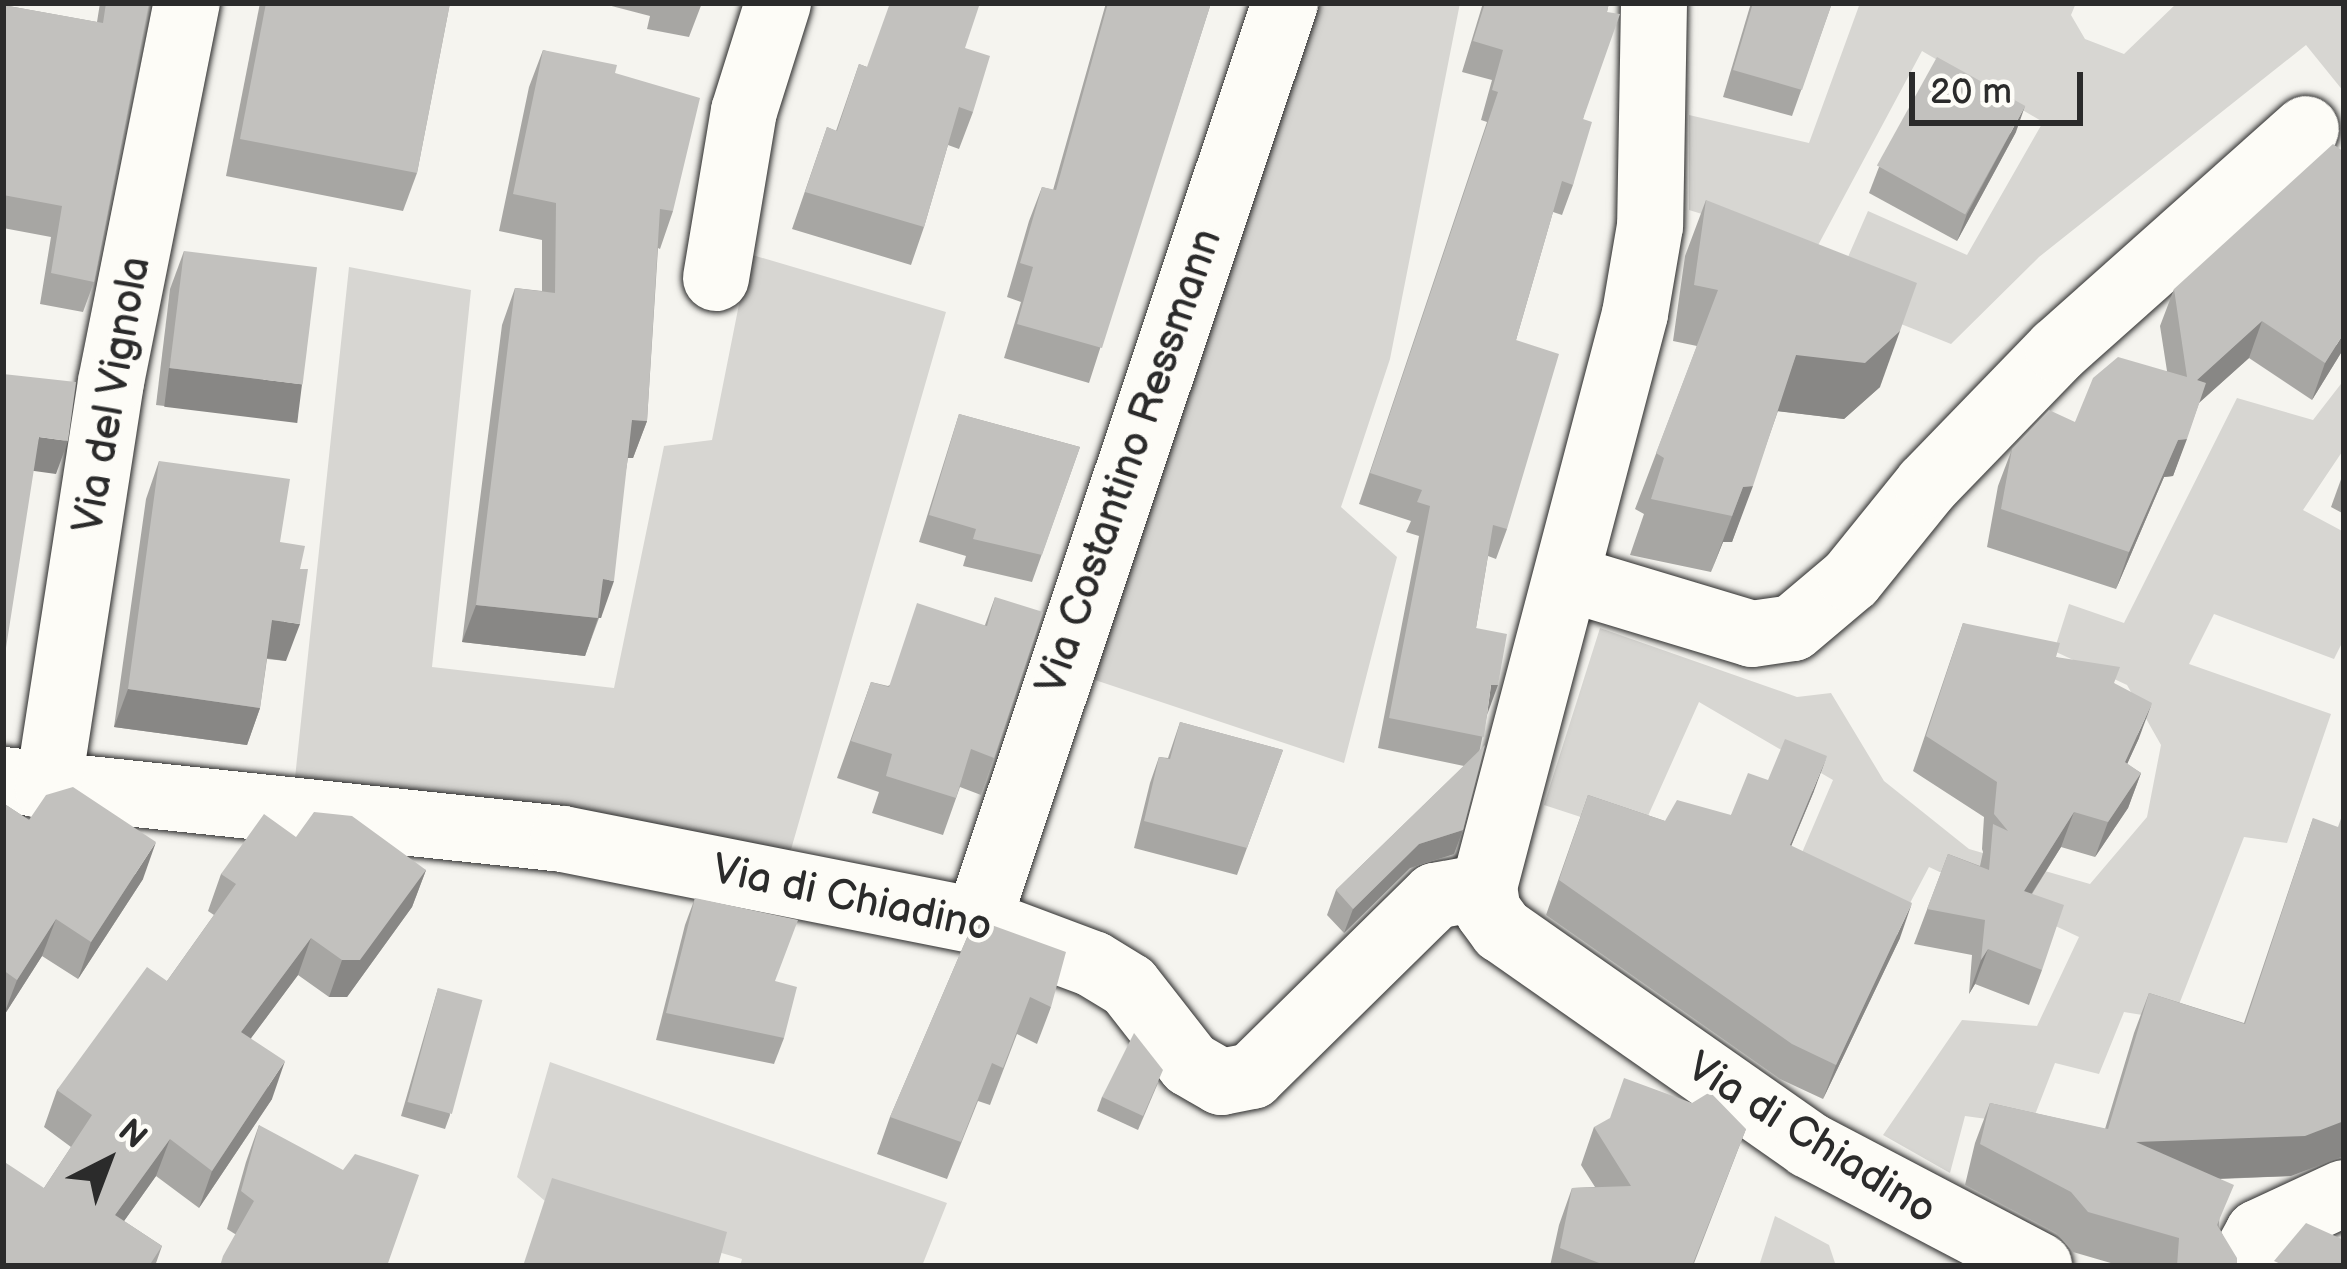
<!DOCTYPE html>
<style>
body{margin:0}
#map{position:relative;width:2347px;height:1269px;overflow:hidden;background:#f5f4ef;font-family:"Balsamiq Sans",sans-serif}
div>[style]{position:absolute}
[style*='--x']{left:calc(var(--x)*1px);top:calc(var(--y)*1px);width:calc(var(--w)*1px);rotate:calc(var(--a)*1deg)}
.green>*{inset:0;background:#d7d6d2}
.roads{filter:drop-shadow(0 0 3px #2b2b2b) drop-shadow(0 0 3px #2b2b2b)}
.street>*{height:66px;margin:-33px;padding:0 33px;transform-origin:33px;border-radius:33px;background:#fdfcf7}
.wall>*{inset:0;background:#a7a6a3}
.shaded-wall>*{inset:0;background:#888785;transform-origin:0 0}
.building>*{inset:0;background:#c2c1be;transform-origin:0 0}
span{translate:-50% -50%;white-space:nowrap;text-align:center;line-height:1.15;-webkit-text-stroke:9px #fdfcf7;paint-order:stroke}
.street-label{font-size:42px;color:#2b2b2b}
.frame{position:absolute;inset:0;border:6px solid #2b2b2b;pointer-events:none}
.north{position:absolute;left:48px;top:1101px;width:120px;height:120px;-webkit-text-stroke:9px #fdfcf7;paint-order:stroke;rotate:42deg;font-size:33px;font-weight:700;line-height:48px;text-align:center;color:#2b2b2b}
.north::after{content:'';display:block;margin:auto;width:42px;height:54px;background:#2b2b2b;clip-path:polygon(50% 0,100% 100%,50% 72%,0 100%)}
.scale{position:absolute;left:1909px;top:72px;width:174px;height:54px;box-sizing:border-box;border:6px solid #2b2b2b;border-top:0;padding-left:15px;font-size:36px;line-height:42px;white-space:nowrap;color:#2b2b2b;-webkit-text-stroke:9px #fdfcf7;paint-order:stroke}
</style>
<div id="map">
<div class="green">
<i style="clip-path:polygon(1305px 3px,1460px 3px,1390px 359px,1341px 507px,1397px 557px,1344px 763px,1086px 677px)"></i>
<i style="clip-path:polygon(1860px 3px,2076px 3px,2071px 15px,2085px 39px,2124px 54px,2177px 3px,2344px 3px,2344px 92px,2306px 45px,2039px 257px,1951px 344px,1831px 296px,1868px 211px,1967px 255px,2043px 122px,1922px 51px,1816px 249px,1689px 210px,1689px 115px,1809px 143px)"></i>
<i style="clip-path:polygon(749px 254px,946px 312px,790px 853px,295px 778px,349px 267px,471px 290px,432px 667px,614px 688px,664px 446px,712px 440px)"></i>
<i style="clip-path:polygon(2344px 380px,2344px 449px,2303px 510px,2344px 532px,2344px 639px,2334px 659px,2214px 614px,2189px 664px,2331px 714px,2287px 843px,2244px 837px,2173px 1020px,2124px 1012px,2099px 1074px,2055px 1063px,2031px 1125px,1965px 1116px,1950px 1173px,1883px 1135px,1962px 1020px,2037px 1026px,2079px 937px,1929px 867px,1900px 922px,1798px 862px,1833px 780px,1699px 702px,1639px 836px,1544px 805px,1600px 628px,1797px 697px,1831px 693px,1884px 781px,1969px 849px,2090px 884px,2147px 817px,2161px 745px,2127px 685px,2054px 651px,2069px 604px,2124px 623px,2237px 398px,2313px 420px)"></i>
<i style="clip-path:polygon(550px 1062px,947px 1203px,922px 1266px,740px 1266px,742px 1259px,545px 1201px,517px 1177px)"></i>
<i style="clip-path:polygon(1775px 1216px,1829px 1245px,1836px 1266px,1759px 1266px)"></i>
</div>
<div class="roads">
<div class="street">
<i style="--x:1654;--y:3;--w:223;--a:91"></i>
<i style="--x:1650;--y:226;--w:89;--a:99.7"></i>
<i style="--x:1635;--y:314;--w:593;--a:104.76"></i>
<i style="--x:1484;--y:887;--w:24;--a:81"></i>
<i style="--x:1488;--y:911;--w:24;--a:54"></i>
<i style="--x:1502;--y:930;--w:375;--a:35"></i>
<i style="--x:1809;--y:1145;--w:260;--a:27.7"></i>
<i style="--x:716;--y:278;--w:169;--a:-80.5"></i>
<i style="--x:744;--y:111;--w:113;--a:-72.5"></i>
<i style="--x:1570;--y:579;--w:190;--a:16.8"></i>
<i style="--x:1752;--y:634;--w:41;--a:-8.3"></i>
<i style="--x:1793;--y:628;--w:76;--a:-40.2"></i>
<i style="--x:1851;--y:579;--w:121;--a:-51"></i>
<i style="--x:1927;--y:485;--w:188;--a:-45.9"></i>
<i style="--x:2058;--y:350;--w:332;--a:-41.7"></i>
<i style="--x:3;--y:780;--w:563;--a:6.01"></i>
<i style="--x:563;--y:839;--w:423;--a:11.2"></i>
<i style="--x:978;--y:921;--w:123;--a:20.5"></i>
<i style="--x:1093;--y:964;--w:42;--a:31.4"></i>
<i style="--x:1129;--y:986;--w:99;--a:52"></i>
<i style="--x:1190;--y:1064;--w:36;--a:30"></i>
<i style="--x:1221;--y:1082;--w:32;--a:-11"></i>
<i style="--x:1252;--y:1076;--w:257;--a:-44.5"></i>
<i style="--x:1435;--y:896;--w:50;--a:-10.4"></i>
<i style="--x:48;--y:789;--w:412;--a:-81.2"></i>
<i style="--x:111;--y:382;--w:387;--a:-78.7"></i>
<i style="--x:978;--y:921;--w:968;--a:-71.51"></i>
<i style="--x:2240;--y:1266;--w:38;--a:-61"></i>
<i style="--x:2258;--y:1233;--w:95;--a:-24.9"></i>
</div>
</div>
<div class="wall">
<i style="clip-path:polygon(100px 3px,149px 3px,94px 282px,83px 312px,40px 304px,51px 237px,3px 228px,3px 5px,97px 22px)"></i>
<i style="clip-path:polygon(260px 3px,450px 3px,417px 173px,403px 211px,226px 176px)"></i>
<i style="clip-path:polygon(600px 3px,702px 3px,689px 37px,647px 29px,650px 16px)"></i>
<i style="clip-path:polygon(1106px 3px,1211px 3px,1089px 383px,1004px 358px,1021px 302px,1007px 297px,1029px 221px,1042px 187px,1053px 190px)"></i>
<i style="clip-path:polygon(1483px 3px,1609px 3px,1583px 119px,1573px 185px,1562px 215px,1553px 212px,1516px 340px,1507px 529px,1496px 559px,1488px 556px,1476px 628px,1487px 715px,1463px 830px,1454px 854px,1410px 868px,1344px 933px,1327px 915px,1336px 890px,1464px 766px,1378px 748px,1419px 536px,1406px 532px,1411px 521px,1359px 504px,1487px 122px,1481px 120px,1492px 80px,1462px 72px)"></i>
<i style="clip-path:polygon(1751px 3px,1832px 3px,1792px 116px,1723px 97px)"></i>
<i style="clip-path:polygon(965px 48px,973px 112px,959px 149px,948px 145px,924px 227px,911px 265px,792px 229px,827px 127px,836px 131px,859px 64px,867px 67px)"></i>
<i style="clip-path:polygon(543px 50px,615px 73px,673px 211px,660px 249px,658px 248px,647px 421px,633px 458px,628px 458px,601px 618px,599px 618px,585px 656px,462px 642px,502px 325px,515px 288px,542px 291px,542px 240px,499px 231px,529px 87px)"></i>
<i style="clip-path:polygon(2016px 132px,1957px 241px,1869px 193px,1879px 167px)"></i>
<i style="clip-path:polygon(1706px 200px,1880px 387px,1844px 419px,1778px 411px,1732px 542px,1723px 542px,1711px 572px,1630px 555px,1644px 514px,1635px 509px,1697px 346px,1673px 341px,1685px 256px)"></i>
<i style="clip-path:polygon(184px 251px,289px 421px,156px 405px,170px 289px)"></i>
<i style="clip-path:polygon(2174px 289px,2344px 348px,2312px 400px,2249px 358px,2199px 403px,2173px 476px,2164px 477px,2116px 589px,1987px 547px,1998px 486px,2012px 449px,2075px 422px,2167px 371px,2160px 326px)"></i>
<i style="clip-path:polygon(959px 414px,1080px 447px,1032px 582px,963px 566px,966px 556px,919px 542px)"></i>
<i style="clip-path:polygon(159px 461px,280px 542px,286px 661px,267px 659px,260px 708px,247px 745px,114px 727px,146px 499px)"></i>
<i style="clip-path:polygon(2344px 471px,2344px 514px,2331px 507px)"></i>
<i style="clip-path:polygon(995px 597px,994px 758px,981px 795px,960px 787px,943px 835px,872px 813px,879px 792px,837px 778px,871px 682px,888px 686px,985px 625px)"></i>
<i style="clip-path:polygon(1963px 623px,2056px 657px,2114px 683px,2139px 738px,2127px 764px,2141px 773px,2128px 808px,2095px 857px,2061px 847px,2032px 894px,2042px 970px,2029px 1005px,1975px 984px,1969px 994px,1972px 955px,1914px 944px,1948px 854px,1980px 866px,1983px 852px,1982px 849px,1984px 817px,1913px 771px)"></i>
<i style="clip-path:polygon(1180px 722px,1283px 750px,1237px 875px,1134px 848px,1150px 783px,1159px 757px,1168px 758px)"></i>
<i style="clip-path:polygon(1768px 780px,1814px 791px,1791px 846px,1900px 938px,1823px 1099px,1780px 1079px,1546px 915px,1588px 795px,1665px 821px,1731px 815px)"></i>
<i style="clip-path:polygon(3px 803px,29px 820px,143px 879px,78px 979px,42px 956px,3px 1017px)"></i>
<i style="clip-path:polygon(2313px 818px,2291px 1176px,2221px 1179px,2219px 1227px,2237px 1266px,2121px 1266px,2073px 1252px,2056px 1233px,1965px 1185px,1975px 1143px,1990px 1103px,2105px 1129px,2134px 1033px,2149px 993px,2244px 1023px)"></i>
<i style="clip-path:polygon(296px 837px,426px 870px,412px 907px,347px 997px,329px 997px,298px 975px,251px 1038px,272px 1099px,199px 1208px,156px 1176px,124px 1221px,162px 1246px,155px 1266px,3px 1266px,44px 1188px,71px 1147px,44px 1127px,57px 1090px,167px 981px,214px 915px,208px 911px,221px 874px)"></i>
<i style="clip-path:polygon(695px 898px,775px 981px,784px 1038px,774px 1064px,656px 1040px,685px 925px)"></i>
<i style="clip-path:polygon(975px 919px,1051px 1007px,1037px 1044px,1017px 1034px,990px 1105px,978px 1101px,947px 1179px,877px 1154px,890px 1117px)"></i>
<i style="clip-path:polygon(438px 988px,450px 1115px,445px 1129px,401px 1116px)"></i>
<i style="clip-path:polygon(1158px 1083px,1138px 1130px,1097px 1111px,1102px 1097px)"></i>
<i style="clip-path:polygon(259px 1125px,387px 1266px,235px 1234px,227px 1229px,246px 1162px)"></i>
<i style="clip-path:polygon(1594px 1127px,1746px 1129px,1693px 1266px,1550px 1266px,1559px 1225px,1572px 1188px,1595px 1187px,1581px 1165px)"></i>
</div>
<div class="shaded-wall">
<i style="clip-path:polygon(2025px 106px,2016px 132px,1957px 241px,1967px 214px)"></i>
<i style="clip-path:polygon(2262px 321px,2249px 358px,2183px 417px,2197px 380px)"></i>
<i style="clip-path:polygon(1900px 331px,1880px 387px,1844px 419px,1776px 411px,1796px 355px)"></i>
<i style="clip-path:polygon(2344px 333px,2344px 348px,2312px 400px,2325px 363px)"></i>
<i style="left:169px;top:368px;width:134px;height:39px;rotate:7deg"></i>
<i style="clip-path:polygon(632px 420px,647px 421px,633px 458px,618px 458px)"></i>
<i style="clip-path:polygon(39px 437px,68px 441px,56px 474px,27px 470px)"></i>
<i style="clip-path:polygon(2187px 439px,2173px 476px,2164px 477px,2116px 589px,2129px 552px,2178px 440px)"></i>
<i style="clip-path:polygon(1753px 486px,1732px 542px,1723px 542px,1711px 572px,1743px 487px)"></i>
<i style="clip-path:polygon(603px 579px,614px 581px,601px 618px,589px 617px)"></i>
<i style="clip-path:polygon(476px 605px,598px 618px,585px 656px,462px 642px)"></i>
<i style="clip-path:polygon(272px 620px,300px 624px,286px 661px,259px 657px)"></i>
<i style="clip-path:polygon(1491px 685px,1498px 685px,1487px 715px)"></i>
<i style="clip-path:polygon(128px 689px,260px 708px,247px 745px,114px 727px)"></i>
<i style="clip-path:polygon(2152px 703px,2139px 738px,2112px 797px,2125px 762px)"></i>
<i style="clip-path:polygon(1827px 756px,1814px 791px,1777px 880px,1790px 845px)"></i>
<i style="clip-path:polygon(2141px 773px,2128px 808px,2095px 857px,2108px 822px)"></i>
<i style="clip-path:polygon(2074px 812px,2061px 847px,2011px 926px,2024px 891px)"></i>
<i style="clip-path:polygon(1463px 830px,1454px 854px,1410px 868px,1344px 933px,1353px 909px,1419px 844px)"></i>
<i style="clip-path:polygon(156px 842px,143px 879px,78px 979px,91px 942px)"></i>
<i style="clip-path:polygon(426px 870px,412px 907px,347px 997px,329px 997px,342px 960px)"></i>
<i style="clip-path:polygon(1912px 903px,1900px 938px,1823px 1099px,1836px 1065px)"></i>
<i style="clip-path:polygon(56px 919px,42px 956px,3px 1017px,17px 980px)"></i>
<i style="clip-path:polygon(311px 938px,298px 975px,228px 1069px,241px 1032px)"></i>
<i style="clip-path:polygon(1988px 949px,1975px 984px,1969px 994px,1981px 960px)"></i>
<i style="clip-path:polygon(285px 1061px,272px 1099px,199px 1208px,212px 1171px)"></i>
<i style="clip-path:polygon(2344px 1121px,2344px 1156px,2291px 1176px,2122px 1182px,2136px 1142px)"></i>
<i style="clip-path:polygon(170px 1139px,156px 1176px,102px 1252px,115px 1215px)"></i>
</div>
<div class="building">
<i style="clip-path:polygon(106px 3px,149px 3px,94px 282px,51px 273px,62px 206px,3px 195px,3px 5px,103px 23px)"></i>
<i style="clip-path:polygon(266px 3px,450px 3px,417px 173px,240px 139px)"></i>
<i style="clip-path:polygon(890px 3px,980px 3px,965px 48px,990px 56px,973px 112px,959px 107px,924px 227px,805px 192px,827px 127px,837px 131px,859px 64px,867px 67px)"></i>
<i style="clip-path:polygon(1108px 3px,1211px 3px,1102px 348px,1017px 324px,1033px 267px,1020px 263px,1042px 187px,1056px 190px)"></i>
<i style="clip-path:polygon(1485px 3px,1609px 3px,1607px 12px,1620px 14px,1583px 119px,1592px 122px,1573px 185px,1562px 181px,1516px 340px,1559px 354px,1507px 529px,1493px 525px,1476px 628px,1507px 634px,1498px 685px,1491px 685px,1484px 737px,1389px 718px,1430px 506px,1417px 502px,1422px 490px,1370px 473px,1498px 92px,1492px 90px,1503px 50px,1473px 41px)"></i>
<i style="clip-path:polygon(1753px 3px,1832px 3px,1802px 90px,1733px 70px)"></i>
<i style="clip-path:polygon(543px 50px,617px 65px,615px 73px,700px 98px,673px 211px,660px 209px,647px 421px,632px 420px,614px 581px,603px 579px,598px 618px,476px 605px,515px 288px,555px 293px,556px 203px,513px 194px)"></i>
<i style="left:1937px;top:57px;width:101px;height:124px;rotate:29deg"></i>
<i style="clip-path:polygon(2333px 144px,2344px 152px,2344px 333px,2325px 363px,2262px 321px,2197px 380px,2206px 383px,2187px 439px,2178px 440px,2129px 552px,2001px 509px,2012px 449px,2049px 410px,2075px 422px,2093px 378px,2118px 357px,2187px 377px,2174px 289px)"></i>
<i style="clip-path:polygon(1706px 200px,1917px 283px,1900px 331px,1865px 363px,1796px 355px,1753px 486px,1743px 487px,1732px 516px,1651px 499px,1664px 458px,1656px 453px,1718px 290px,1694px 285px)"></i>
<i style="left:184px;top:251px;width:134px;height:118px;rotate:7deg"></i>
<i style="clip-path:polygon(3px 374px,76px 382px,68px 441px,39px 437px,3px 667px)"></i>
<i style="clip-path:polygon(959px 414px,1080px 447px,1042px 555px,973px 539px,976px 529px,929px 515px)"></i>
<i style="clip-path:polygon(159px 461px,290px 479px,280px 542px,305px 546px,300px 569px,308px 569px,300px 624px,272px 620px,260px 708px,128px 689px)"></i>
<i style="clip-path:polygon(995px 597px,1043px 612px,994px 758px,971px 749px,956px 798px,886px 776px,892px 754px,851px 741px,871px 682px,889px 687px,917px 603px,987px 626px)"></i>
<i style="clip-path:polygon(1963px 623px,2060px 643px,2056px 657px,2120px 667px,2114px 683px,2152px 703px,2125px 762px,2141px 773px,2108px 822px,2074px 812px,2024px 891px,2064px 905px,2042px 970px,1988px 949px,1981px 960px,1985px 920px,1927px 909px,1948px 854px,1989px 870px,1993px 824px,2008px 831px,1994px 814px,1997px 782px,1926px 736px)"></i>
<i style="clip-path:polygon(1180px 722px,1283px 750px,1247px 848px,1144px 821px,1159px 757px,1170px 759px)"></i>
<i style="clip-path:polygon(1785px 739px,1827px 756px,1790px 845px,1912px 903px,1836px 1065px,1792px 1044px,1559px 880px,1588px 795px,1665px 821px,1677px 800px,1731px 815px,1748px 773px,1768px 780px)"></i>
<i style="clip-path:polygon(1485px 745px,1463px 830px,1419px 844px,1353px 909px,1336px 890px)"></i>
<i style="clip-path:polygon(73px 787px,156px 842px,91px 942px,56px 919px,17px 980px,3px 970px,3px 803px,29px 820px,46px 795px)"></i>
<i style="clip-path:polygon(2344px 810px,2344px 1121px,2305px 1136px,2136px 1142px,2234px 1185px,2217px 1225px,2237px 1258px,2237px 1266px,2177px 1266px,2179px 1238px,2088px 1212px,2071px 1192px,1980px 1144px,1990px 1103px,2108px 1129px,2149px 993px,2245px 1024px,2313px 818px,2338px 827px)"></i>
<i style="clip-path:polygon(314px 812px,352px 816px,426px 870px,360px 960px,342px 960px,311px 938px,241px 1032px,285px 1061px,212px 1171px,170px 1139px,115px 1215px,162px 1246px,149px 1266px,3px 1266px,3px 1161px,44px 1188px,92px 1115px,57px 1090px,147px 967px,167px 981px,236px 884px,221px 874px,264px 814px,296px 837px)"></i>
<i style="clip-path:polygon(695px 898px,798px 920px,775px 981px,797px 987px,784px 1038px,666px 1013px)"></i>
<i style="clip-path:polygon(975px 919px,1066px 952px,1051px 1007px,1030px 997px,1003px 1068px,992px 1063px,961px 1142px,890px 1117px)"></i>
<i style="left:438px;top:988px;width:46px;height:118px;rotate:15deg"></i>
<i style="clip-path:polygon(1134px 1033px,1163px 1070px,1143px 1116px,1102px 1097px)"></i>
<i style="clip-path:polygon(1624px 1078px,1692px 1103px,1710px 1092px,1746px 1129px,1692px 1266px,1607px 1266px,1560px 1248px,1572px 1188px,1631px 1186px,1594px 1127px,1610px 1118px)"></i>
<i style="clip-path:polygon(259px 1125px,343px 1170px,355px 1154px,419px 1175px,387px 1266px,220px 1266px,223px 1256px,254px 1201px,241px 1191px)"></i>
<i style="clip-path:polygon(552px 1178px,727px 1232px,718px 1266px,523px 1266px)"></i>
<i style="clip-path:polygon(2306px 1223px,2344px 1240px,2344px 1266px,2285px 1266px,2274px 1261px)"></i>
</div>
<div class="street-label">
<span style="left:113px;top:395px;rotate:-80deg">Via del Vignola</span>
<span style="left:1130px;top:462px;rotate:-71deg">Via Costantino Ressmann</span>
<span style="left:852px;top:899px;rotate:12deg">Via di Chiadino</span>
<span style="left:1811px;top:1139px;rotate:32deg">Via di Chiadino</span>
</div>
<div class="frame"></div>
<div class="north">N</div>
<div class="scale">20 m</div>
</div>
